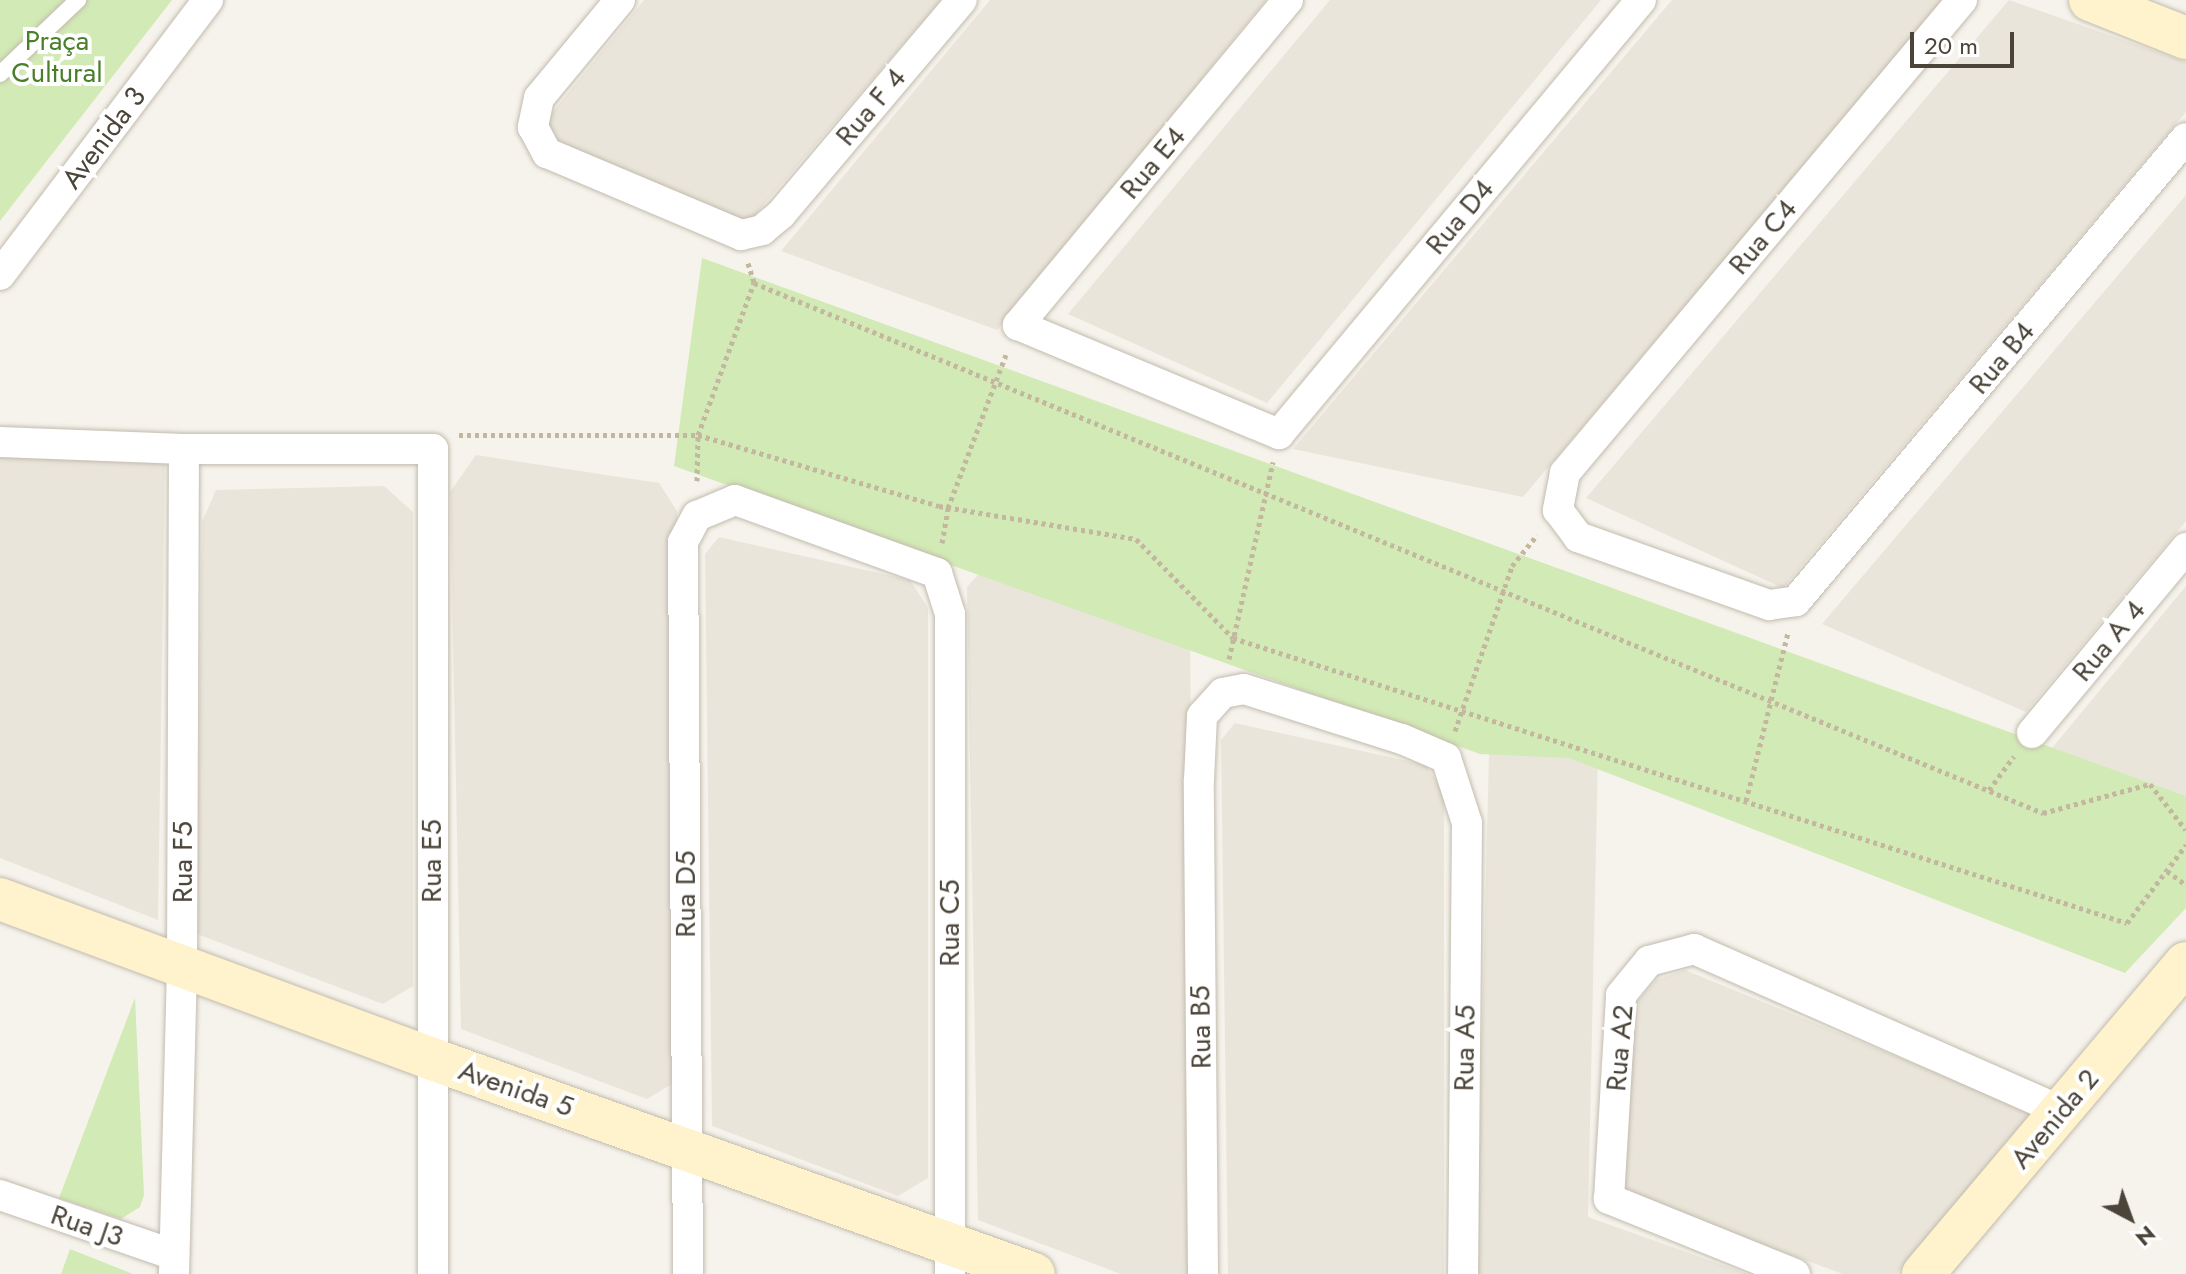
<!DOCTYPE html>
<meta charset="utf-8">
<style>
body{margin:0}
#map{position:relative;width:2186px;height:1274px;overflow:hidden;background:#f6f3ec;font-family:Jost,sans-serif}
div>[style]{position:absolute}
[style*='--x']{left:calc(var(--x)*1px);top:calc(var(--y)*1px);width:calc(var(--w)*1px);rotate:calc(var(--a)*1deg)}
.residential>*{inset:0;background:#eae5da}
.green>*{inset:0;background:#d2eab5}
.path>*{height:5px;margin-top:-2.5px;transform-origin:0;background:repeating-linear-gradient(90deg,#c4b79f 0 4px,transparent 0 8px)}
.roads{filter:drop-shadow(0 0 2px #c2bbae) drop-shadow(0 0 2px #c2bbae)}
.lane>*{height:16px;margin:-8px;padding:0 8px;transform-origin:8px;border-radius:8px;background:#fff}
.street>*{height:30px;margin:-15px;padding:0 15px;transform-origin:15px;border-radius:15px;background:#fff}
.secondary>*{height:42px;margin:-21px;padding:0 21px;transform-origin:21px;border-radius:21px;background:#fff3cd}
span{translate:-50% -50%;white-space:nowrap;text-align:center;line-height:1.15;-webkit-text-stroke:8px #fff;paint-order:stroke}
.park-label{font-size:28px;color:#4a7f2a}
.street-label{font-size:28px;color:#4b4439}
.north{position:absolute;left:2090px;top:1178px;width:80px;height:80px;-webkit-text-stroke:6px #fff;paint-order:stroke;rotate:139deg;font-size:22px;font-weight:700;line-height:32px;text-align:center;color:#4b4439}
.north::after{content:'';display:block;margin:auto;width:28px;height:36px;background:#4b4439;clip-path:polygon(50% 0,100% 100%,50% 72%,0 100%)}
.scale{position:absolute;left:1910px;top:32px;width:104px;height:36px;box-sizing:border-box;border:4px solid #4b4439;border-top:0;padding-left:10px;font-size:24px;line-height:28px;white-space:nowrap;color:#4b4439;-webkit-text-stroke:6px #fff;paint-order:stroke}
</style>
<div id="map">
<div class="residential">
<i style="clip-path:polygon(644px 0,941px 0,748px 223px,555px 140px,547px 119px)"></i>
<i style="clip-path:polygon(990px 0,1266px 0,997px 330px,781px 251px)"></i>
<i style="clip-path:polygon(1330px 0,1601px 0,1267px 403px,1068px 314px)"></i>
<i style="clip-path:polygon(1672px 0,1944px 0,1523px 497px,1293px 449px)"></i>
<i style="clip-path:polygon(2009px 0,2186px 62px,2186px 112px,1783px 588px,1586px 498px)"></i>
<i style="clip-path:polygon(2186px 195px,2186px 521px,2026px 712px,1822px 624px)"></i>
<i style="clip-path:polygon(0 455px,165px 460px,158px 920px,0 858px)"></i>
<i style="clip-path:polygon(476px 455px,659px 483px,677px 511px,677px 1081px,647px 1099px,461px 1029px,450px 492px)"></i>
<i style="clip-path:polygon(384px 486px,413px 512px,413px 986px,383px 1004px,197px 934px,202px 522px,216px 490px)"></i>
<i style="clip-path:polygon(719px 537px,910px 580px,928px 608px,928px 1178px,898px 1196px,712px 1126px,705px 554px)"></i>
<i style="clip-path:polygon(999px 552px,1190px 613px,1194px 1272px,1191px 1274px,1121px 1274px,978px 1220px,967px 587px)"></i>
<i style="clip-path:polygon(2186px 586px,2186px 796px,2052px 748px)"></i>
<i style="clip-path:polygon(1235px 723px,1426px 765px,1444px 794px,1444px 1274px,1228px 1274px,1221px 740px)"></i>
<i style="clip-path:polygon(1489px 754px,1598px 754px,1588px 1217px,1748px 1274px,1476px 1274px)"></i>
<i style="clip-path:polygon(1685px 970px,2032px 1112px,1897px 1274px,1843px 1274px,1621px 1193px,1635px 1004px,1656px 980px)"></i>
</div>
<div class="green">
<i style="clip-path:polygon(0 0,172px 0,0 221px)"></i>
<i style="clip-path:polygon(702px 258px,2186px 796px,2186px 908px,2125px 973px,1569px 758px,1480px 754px,674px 466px)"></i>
<i style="clip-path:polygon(135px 998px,144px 1195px,140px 1207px,121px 1219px,59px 1198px)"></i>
<i style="clip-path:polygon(70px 1249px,133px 1274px,61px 1274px)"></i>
</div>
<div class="path">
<i style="--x:748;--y:263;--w:21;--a:73"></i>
<i style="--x:459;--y:435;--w:239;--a:0"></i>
<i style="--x:698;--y:435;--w:251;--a:16.4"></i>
<i style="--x:939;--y:506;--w:200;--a:9.5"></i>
<i style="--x:1136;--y:539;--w:139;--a:45.6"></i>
<i style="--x:1233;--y:638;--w:938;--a:17.68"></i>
<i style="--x:2127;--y:923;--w:98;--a:-52.9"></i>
<i style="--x:697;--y:481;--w:46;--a:-88.8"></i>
<i style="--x:698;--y:435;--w:162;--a:-69.8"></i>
<i style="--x:754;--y:283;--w:1394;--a:22.35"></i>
<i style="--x:2043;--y:813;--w:111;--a:-15.2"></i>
<i style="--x:2150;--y:784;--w:58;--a:52"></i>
<i style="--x:942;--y:543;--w:36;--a:-80"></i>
<i style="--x:948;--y:508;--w:167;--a:-69.3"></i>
<i style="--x:1229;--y:659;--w:202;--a:-77.4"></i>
<i style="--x:1455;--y:731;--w:175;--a:-70.9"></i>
<i style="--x:1512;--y:566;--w:40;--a:-51"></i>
<i style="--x:1989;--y:790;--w:42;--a:-53.7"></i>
<i style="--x:1746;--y:801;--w:173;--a:-76"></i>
<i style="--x:2167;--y:871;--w:24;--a:36"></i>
</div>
<div class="roads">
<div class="lane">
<i style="--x:0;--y:74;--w:108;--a:-43.5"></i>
</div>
<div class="street">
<i style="--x:620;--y:0;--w:127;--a:129.6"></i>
<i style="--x:539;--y:98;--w:30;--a:102"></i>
<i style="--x:533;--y:127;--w:30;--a:62"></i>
<i style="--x:547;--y:153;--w:211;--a:22.9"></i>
<i style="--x:741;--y:235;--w:22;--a:-13"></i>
<i style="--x:762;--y:230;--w:25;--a:-40"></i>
<i style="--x:781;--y:214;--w:280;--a:-49.8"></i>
<i style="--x:1288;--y:0;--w:423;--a:129.7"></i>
<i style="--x:1018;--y:325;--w:283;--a:22.7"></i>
<i style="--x:1279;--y:434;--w:565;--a:-50.17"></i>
<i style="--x:1962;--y:0;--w:618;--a:130.01"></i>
<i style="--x:1565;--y:473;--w:38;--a:101"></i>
<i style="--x:1558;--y:510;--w:34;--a:53"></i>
<i style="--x:1578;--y:537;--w:203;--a:19.6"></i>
<i style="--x:1769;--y:605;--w:27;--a:-8"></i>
<i style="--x:1796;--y:601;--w:605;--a:-49.89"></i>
<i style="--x:0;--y:275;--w:345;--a:-52.9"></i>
<i style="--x:0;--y:442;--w:184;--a:2.2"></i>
<i style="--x:184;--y:449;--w:249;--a:0"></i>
<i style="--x:433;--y:449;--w:825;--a:90"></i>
<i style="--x:2032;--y:733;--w:241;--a:-50.2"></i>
<i style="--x:0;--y:1195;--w:184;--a:19"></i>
<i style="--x:174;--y:1274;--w:310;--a:-88.5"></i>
<i style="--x:182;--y:964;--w:515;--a:-89.78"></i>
<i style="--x:688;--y:1274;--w:732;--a:-90.39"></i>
<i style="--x:683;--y:542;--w:30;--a:-62"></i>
<i style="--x:697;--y:516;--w:41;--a:-22.8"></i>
<i style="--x:735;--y:500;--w:215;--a:19.9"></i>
<i style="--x:937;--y:573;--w:43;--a:72.4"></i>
<i style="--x:950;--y:614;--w:660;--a:90"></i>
<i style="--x:1203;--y:1274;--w:494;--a:-90.5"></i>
<i style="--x:1199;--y:780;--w:64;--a:-87.3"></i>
<i style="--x:1202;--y:716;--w:31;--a:-48"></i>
<i style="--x:1223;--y:693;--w:21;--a:-11"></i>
<i style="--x:1244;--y:689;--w:166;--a:17.6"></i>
<i style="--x:1402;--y:739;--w:48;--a:23.4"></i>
<i style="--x:1446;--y:758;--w:68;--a:72.1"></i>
<i style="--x:1467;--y:823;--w:451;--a:90.5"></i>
<i style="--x:1795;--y:1274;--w:201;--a:-158"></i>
<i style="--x:1609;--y:1199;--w:204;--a:-86.6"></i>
<i style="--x:1621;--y:995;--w:44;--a:-50.5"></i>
<i style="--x:1649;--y:961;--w:47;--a:-14.9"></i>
<i style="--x:1694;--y:949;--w:401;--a:23.8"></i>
</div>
<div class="secondary">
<i style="--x:2090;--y:0;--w:103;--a:21.6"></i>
<i style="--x:0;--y:899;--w:461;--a:20.3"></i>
<i style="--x:432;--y:1059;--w:639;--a:19.65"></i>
<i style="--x:1923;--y:1274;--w:407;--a:-49.8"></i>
</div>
</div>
<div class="park-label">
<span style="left:57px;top:57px">Praça<br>Cultural</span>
</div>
<div class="street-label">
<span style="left:871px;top:107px;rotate:-50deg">Rua F 4</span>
<span style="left:104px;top:138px;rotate:-53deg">Avenida 3</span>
<span style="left:1153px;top:163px;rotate:-50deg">Rua E4</span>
<span style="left:1460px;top:217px;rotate:-50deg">Rua D4</span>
<span style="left:1763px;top:237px;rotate:-50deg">Rua C4</span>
<span style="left:2002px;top:358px;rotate:-50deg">Rua B4</span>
<span style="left:2109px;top:641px;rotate:-50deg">Rua A 4</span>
<span style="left:432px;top:861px;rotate:-90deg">Rua E5</span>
<span style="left:183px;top:862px;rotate:-90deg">Rua F5</span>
<span style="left:686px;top:894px;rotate:-90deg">Rua D5</span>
<span style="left:950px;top:923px;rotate:-90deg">Rua C5</span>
<span style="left:1201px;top:1027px;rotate:-91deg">Rua B5</span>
<span style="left:1465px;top:1048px;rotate:-89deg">Rua A5</span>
<span style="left:1620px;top:1048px;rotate:-85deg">Rua A2</span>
<span style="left:516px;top:1089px;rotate:19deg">Avenida 5</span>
<span style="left:2055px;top:1119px;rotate:-50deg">Avenida 2</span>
<span style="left:87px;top:1226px;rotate:19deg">Rua J3</span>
</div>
<div class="north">N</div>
<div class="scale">20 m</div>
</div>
